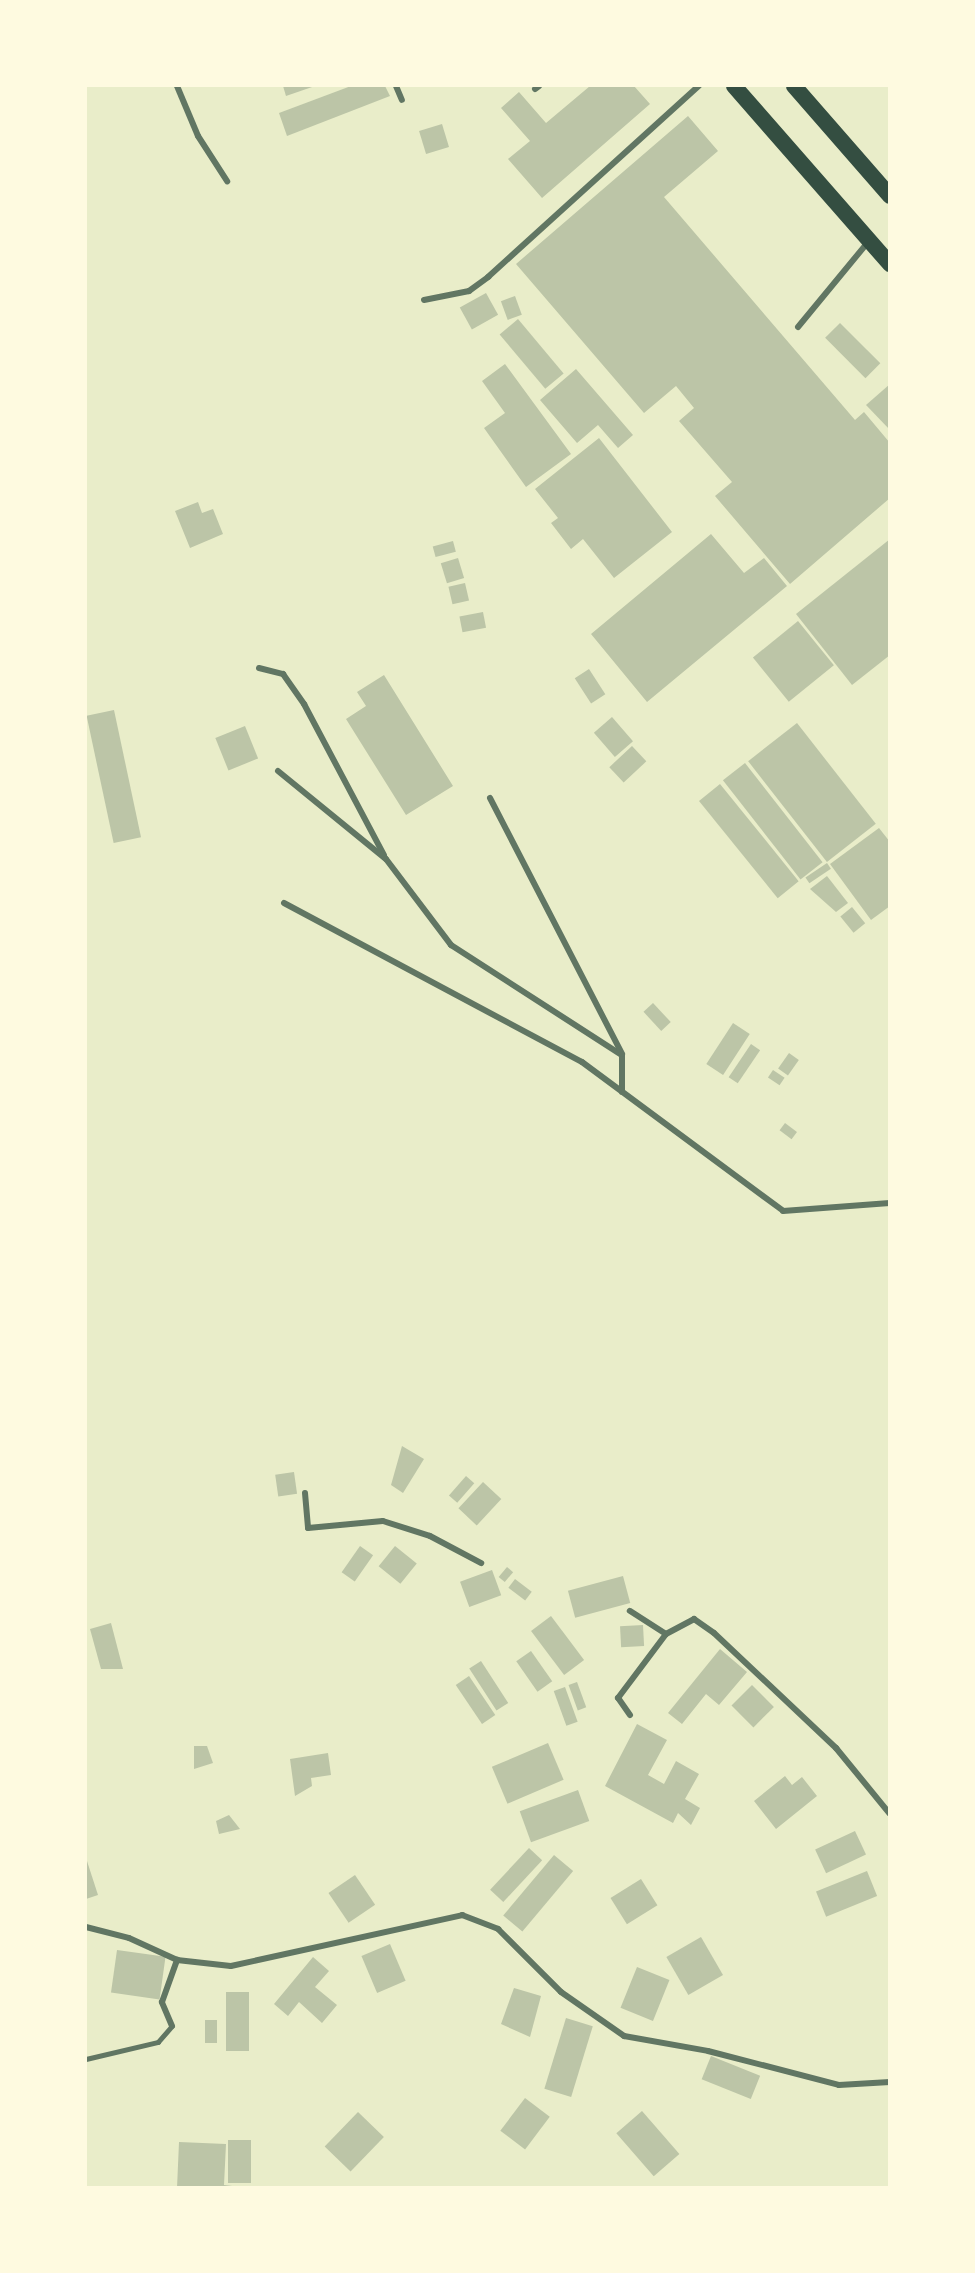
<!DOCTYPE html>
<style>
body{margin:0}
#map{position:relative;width:975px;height:2273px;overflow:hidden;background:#e9edc9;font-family:"Source Sans 3",sans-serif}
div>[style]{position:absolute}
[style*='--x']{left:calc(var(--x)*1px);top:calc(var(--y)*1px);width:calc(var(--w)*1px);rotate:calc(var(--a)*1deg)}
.building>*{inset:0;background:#bcc5a7;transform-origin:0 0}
.service>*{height:4.5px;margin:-2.25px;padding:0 2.25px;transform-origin:2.25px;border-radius:2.25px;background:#617663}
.minor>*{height:6px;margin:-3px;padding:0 3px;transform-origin:3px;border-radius:3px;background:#617663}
.trunk>*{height:16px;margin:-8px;padding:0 8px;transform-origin:8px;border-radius:8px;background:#344e41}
span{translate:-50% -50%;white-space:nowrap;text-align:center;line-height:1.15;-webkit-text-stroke:5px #fefae0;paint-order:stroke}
.frame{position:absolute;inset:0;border:87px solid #fefae0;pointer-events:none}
</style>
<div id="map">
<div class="building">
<i style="clip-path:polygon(283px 86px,315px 86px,286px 96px)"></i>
<i style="clip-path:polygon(351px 86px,385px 86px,390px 96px,287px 136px,279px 113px)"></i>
<i style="clip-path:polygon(590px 86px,634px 86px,650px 104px,542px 198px,508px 159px,530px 141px,501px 108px,519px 92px,546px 123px)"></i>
<i style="clip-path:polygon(688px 116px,718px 151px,664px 197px,855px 420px,864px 412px,890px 443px,890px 498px,790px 584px,715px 496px,732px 482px,679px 421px,694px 408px,676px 386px,644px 413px,516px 264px)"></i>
<i style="left:442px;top:124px;width:24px;height:24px;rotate:73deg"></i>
<i style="left:486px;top:293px;width:25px;height:30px;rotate:61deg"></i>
<i style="left:515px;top:296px;width:20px;height:15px;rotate:70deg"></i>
<i style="left:518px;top:319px;width:71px;height:24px;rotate:50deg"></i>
<i style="left:840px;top:323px;width:57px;height:21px;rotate:45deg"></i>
<i style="clip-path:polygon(505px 364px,571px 454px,526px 487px,484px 428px,505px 413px,482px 381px)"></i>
<i style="clip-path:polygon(576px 369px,633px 435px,618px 448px,598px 425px,577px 443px,540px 400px)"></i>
<i style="clip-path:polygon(890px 384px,890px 430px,866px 405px)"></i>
<i style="clip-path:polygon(599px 438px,672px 532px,614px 578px,583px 539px,571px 549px,551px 523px,558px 518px,535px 489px)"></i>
<i style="clip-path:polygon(198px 502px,202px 513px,213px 509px,223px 534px,190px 548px,175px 511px)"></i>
<i style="clip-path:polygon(711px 534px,744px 573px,764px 558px,787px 586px,647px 702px,591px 634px)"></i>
<i style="clip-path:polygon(890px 539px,890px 655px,852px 685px,796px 614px)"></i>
<i style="left:453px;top:541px;width:11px;height:21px;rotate:75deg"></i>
<i style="left:458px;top:558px;width:21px;height:18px;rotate:73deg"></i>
<i style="left:465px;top:583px;width:18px;height:17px;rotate:77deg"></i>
<i style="left:483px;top:612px;width:16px;height:24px;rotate:79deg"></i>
<i style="left:798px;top:621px;width:57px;height:58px;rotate:51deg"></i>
<i style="left:589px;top:669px;width:30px;height:17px;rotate:57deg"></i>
<i style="clip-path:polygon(384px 675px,453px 786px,406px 815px,346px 719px,366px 706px,357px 692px)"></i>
<i style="left:114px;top:710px;width:130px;height:28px;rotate:78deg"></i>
<i style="left:612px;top:717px;width:32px;height:24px;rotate:49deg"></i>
<i style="left:797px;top:723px;width:128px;height:62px;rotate:52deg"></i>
<i style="left:245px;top:726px;width:35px;height:32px;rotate:68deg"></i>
<i style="left:632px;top:746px;width:21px;height:31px;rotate:47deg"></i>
<i style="left:745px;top:763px;width:126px;height:28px;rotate:52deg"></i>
<i style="left:720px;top:784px;width:125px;height:27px;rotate:51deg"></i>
<i style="clip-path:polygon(879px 828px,890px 842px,890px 906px,871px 920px,830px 864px)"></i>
<i style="left:827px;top:863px;width:7px;height:26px;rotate:56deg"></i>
<i style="clip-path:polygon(827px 876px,848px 903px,836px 912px,810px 889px)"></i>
<i style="left:852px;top:907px;width:21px;height:15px;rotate:51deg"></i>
<i style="left:653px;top:1003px;width:26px;height:13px;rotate:47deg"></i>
<i style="left:733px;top:1023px;width:20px;height:49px;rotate:33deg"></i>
<i style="left:751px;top:1044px;width:11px;height:40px;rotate:34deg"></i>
<i style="left:789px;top:1053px;width:12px;height:19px;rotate:35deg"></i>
<i style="left:773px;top:1070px;width:14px;height:9px;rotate:34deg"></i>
<i style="left:785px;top:1123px;width:15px;height:9px;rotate:37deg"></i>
<i style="clip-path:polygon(402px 1446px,424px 1459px,403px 1493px,391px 1485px)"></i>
<i style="left:294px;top:1472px;width:22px;height:19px;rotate:82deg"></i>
<i style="left:466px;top:1476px;width:11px;height:26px;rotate:41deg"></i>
<i style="left:483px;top:1482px;width:25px;height:36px;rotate:43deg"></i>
<i style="left:360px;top:1546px;width:16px;height:32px;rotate:35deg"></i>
<i style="left:395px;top:1546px;width:28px;height:26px;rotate:39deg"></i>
<i style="left:507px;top:1567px;width:8px;height:13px;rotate:40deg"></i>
<i style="left:492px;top:1570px;width:27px;height:34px;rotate:70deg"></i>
<i style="left:623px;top:1576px;width:28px;height:57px;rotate:75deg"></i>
<i style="left:515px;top:1579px;width:21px;height:11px;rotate:37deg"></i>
<i style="left:551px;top:1616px;width:55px;height:25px;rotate:53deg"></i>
<i style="clip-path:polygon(111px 1623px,123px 1669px,101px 1669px,90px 1629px)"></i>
<i style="left:643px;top:1625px;width:21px;height:23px;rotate:87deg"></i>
<i style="clip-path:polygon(720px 1649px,747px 1672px,719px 1705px,706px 1694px,682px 1724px,668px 1713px)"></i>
<i style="left:531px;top:1651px;width:37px;height:18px;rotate:55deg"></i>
<i style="left:481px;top:1661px;width:50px;height:14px;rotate:57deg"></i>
<i style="left:469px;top:1676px;width:47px;height:16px;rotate:56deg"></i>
<i style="left:577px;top:1682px;width:27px;height:9px;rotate:70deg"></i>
<i style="left:752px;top:1685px;width:31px;height:29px;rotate:45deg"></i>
<i style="left:565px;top:1687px;width:37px;height:12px;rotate:70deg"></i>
<i style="clip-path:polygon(637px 1724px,667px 1740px,648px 1775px,664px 1784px,676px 1761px,699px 1774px,685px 1799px,700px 1808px,691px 1825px,678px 1813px,673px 1823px,605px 1786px)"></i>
<i style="left:548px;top:1743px;width:40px;height:61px;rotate:67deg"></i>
<i style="clip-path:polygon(194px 1746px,207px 1746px,213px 1763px,194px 1769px)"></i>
<i style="clip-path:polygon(328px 1753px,331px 1775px,311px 1778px,312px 1786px,295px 1796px,290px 1759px)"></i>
<i style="clip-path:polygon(785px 1776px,792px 1785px,802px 1777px,817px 1796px,776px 1829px,754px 1801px)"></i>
<i style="left:578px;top:1790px;width:33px;height:62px;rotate:70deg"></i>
<i style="clip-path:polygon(229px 1815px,240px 1829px,219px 1834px,216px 1821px)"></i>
<i style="left:855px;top:1831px;width:26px;height:44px;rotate:65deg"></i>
<i style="left:529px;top:1848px;width:18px;height:57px;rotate:43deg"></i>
<i style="left:554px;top:1855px;width:25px;height:79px;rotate:40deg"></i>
<i style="clip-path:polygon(86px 1858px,98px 1895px,86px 1899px)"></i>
<i style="left:867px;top:1871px;width:27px;height:55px;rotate:68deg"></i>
<i style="left:355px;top:1875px;width:36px;height:32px;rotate:56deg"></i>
<i style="left:641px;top:1879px;width:31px;height:36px;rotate:58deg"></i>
<i style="left:701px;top:1937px;width:44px;height:40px;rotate:60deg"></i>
<i style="left:390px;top:1944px;width:40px;height:31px;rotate:67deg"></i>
<i style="left:117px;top:1950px;width:49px;height:43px;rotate:8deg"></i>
<i style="clip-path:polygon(313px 1957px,329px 1971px,315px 1987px,337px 2005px,322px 2023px,299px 2002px,288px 2016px,274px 2004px)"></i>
<i style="left:637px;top:1967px;width:35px;height:44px;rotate:22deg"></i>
<i style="clip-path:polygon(514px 1988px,541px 1996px,530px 2037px,501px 2024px)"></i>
<i style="left:226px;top:1992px;width:23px;height:59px"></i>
<i style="left:566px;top:2018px;width:28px;height:74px;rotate:17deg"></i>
<i style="left:205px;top:2020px;width:12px;height:23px"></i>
<i style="left:711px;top:2056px;width:53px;height:25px;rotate:22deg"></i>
<i style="left:525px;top:2098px;width:31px;height:41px;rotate:37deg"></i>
<i style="left:642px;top:2111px;width:57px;height:34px;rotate:49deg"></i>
<i style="left:358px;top:2112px;width:36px;height:48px;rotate:44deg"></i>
<i style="left:228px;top:2140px;width:23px;height:43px"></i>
<i style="clip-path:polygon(179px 2142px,226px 2144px,224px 2185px,249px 2188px,177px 2188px)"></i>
</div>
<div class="service">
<i style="--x:86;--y:2059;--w:74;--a:-13.3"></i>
<i style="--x:158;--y:2042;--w:21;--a:-49"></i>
</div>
<div class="minor">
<i style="--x:177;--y:86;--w:54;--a:67.2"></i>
<i style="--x:198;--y:136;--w:54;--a:57.2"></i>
<i style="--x:396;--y:86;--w:15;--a:67"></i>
<i style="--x:535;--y:89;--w:5;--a:-37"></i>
<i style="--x:424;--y:300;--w:46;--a:-11.3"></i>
<i style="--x:469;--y:291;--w:24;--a:-36"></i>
<i style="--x:488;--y:277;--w:285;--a:-42.2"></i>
<i style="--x:798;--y:327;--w:112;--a:-50.5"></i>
<i style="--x:259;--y:668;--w:25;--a:14"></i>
<i style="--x:283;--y:674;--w:37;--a:55"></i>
<i style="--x:304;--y:704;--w:171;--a:62.1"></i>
<i style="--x:278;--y:771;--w:139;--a:39.2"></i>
<i style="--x:386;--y:859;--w:108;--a:52.9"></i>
<i style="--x:451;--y:945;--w:203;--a:32.8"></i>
<i style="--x:622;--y:1055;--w:37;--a:90"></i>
<i style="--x:490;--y:798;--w:288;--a:62.7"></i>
<i style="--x:284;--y:903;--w:338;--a:28.1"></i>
<i style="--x:582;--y:1062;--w:250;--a:36.5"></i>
<i style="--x:783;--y:1211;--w:107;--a:-4.3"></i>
<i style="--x:305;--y:1493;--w:35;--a:85"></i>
<i style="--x:308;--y:1528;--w:75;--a:-5.3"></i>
<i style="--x:383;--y:1521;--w:49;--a:17.7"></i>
<i style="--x:430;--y:1536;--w:58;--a:27.9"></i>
<i style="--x:666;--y:1634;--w:32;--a:-28"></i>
<i style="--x:694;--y:1619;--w:24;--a:35"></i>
<i style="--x:714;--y:1633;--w:168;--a:43.3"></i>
<i style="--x:836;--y:1748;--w:85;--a:50.7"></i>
<i style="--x:630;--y:1715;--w:21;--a:-125"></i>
<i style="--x:618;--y:1698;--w:80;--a:-53.1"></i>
<i style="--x:666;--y:1634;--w:43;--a:-147.4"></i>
<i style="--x:86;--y:1927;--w:44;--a:14.3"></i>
<i style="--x:129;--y:1938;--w:53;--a:24.6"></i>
<i style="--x:177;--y:1960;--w:54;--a:6.3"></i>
<i style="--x:231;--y:1966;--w:237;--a:-12.4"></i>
<i style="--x:462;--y:1915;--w:39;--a:21"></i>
<i style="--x:498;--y:1929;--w:89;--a:45"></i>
<i style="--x:561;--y:1992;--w:77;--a:34.9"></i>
<i style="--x:624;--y:2036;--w:85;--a:10.1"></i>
<i style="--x:708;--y:2051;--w:135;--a:14.5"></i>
<i style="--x:839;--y:2085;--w:51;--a:-3.4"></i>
<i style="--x:172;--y:2026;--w:26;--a:-113"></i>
<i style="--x:162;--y:2002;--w:45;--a:-70.3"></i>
</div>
<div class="trunk">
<i style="--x:734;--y:86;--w:237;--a:48.8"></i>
<i style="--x:794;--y:86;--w:146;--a:48.9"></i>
</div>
<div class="frame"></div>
</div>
